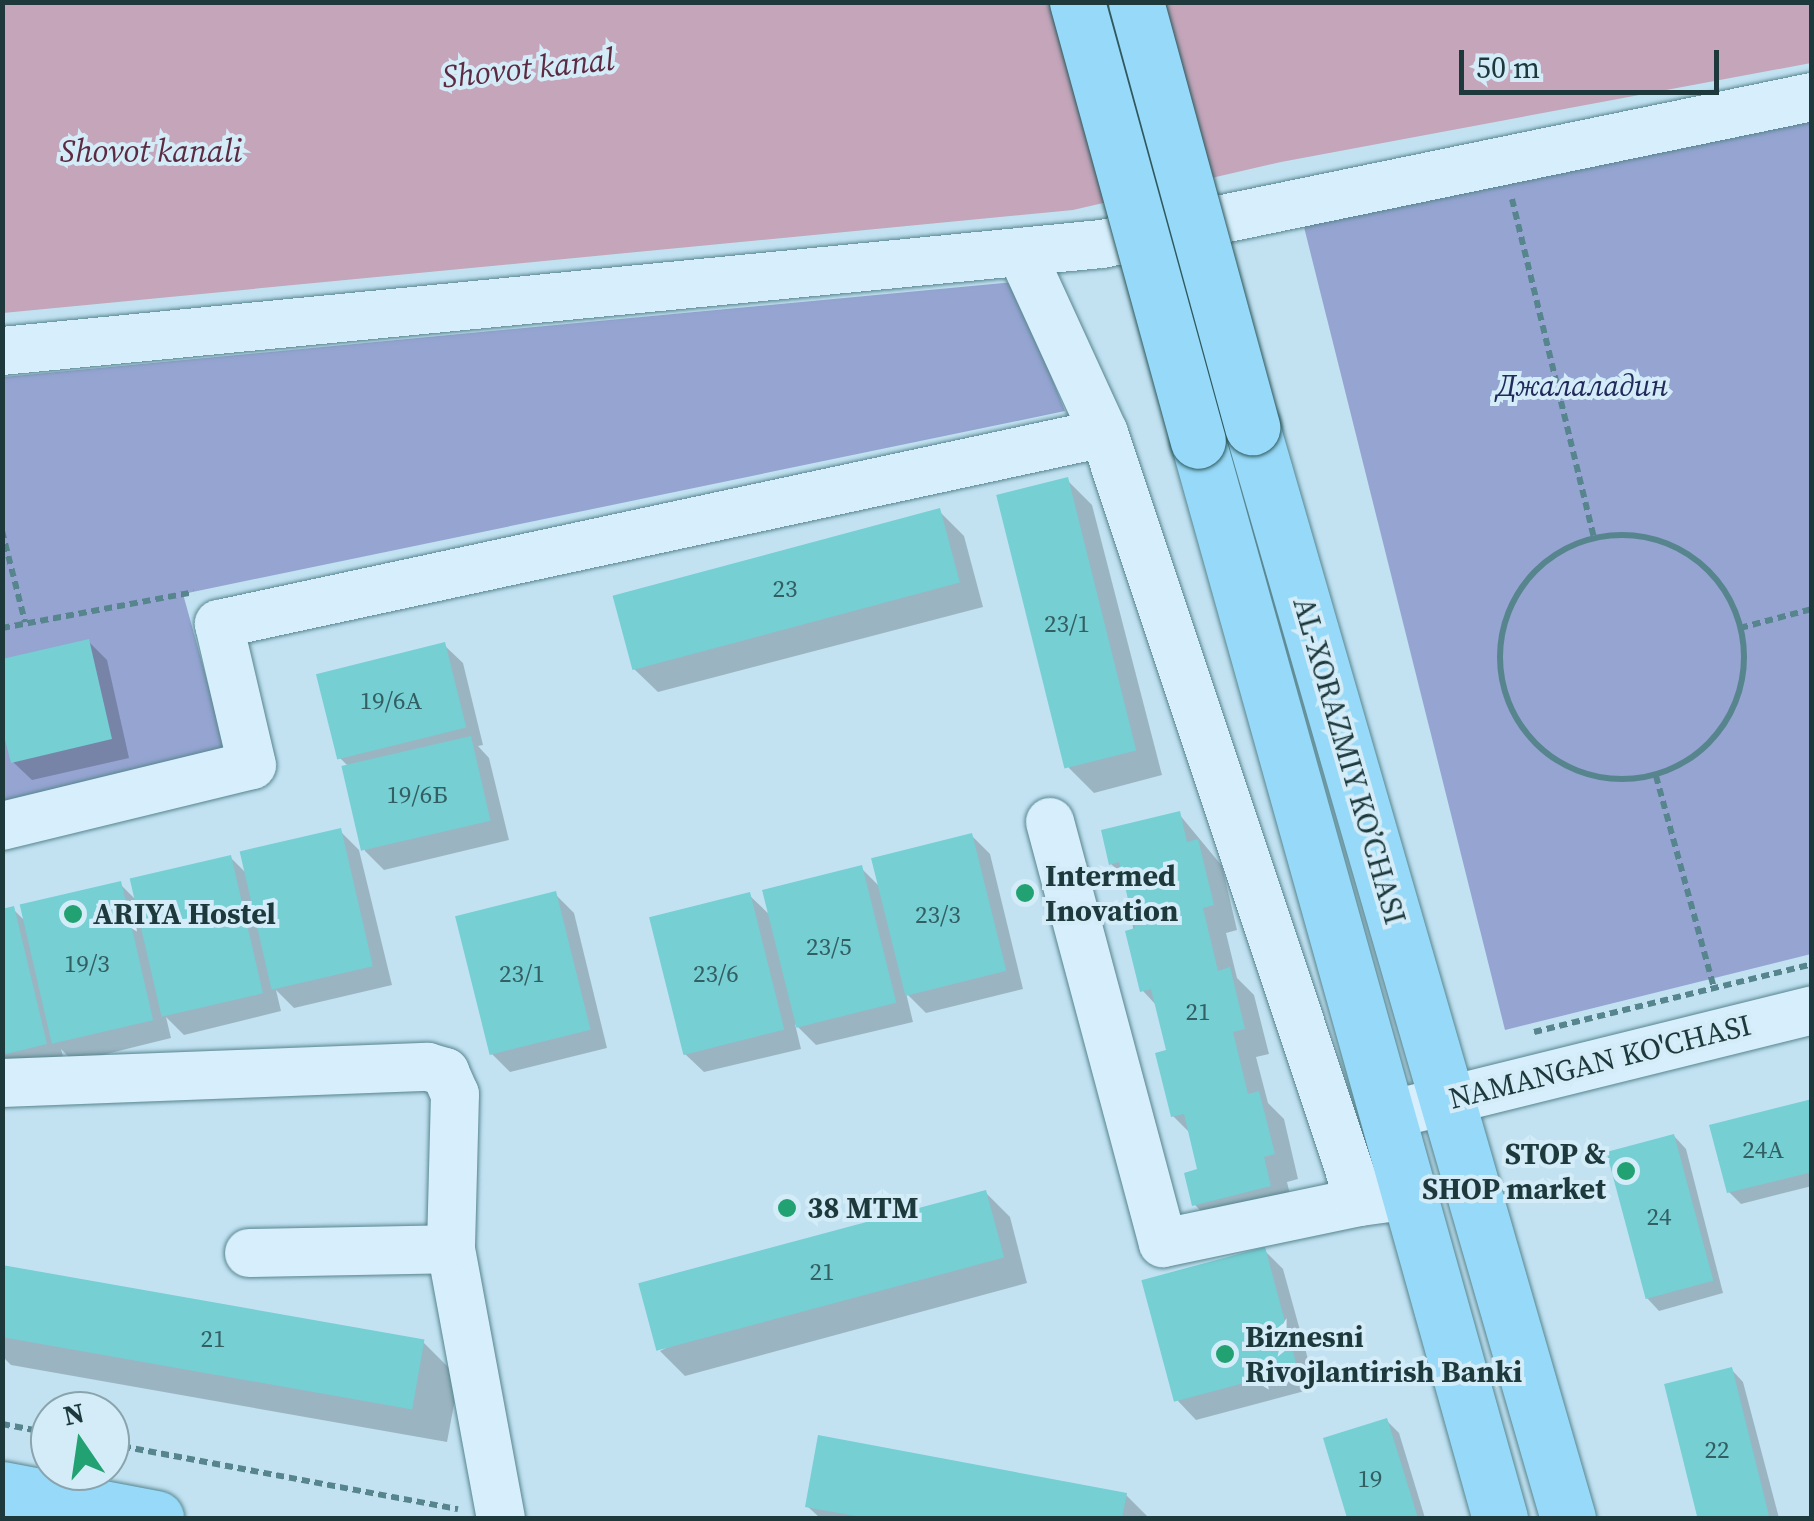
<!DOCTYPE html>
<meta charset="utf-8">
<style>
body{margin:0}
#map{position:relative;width:1814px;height:1521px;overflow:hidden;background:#c2e2f2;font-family:"Source Serif 4",serif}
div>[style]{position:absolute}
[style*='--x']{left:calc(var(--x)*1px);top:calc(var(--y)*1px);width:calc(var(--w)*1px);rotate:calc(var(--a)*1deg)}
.green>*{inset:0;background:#95a4d1}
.water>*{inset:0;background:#c4a5ba}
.shadow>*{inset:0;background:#0003}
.building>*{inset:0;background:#75cfd3;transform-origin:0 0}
.path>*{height:6px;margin-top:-3px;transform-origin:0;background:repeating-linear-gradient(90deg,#57858e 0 8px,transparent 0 13px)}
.path>.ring{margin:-3px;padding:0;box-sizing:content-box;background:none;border:6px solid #57858e;border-radius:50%}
.roads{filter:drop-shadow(0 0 2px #57858e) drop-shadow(0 0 2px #57858e)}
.minor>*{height:48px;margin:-24px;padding:0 24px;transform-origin:24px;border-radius:24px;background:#d7effc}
.major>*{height:55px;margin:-27.5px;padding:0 27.5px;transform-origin:27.5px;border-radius:27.5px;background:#97d9f8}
.bridges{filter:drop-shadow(0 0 2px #2c575b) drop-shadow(0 0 2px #2c575b)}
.major-bridge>*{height:55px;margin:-27.5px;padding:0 27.5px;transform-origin:27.5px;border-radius:27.5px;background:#97d9f8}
.dots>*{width:28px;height:28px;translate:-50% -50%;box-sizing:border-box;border:5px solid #d3ecf8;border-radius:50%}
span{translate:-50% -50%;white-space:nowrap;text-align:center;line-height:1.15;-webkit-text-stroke:8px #d3ecf8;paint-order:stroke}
.number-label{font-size:25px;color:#335e62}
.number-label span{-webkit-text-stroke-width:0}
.park-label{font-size:30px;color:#22295b;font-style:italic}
.street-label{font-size:30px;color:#1d393c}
.poi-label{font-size:30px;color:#1d393c;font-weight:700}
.left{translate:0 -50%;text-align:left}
.right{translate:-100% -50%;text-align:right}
.water-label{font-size:32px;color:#5d2b41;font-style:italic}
.frame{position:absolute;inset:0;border:5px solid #1d393c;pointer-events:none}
.north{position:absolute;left:30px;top:1391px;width:100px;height:100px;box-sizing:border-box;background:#d3ecf8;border:2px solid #8aa4ad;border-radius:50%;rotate:347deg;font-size:28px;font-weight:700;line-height:40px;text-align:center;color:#1d393c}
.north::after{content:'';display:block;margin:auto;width:35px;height:45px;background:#22a272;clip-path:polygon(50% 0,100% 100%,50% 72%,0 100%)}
.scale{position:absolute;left:1459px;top:50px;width:260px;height:45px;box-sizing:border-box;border:5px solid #1d393c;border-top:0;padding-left:12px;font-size:30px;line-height:35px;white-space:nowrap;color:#1d393c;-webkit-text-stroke:8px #d3ecf8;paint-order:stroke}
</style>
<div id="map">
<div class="green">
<i style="clip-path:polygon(1811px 108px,1811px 954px,1505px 1030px,1299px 207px)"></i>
<i style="clip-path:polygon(1014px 282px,1065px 411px,183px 594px,227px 752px,3px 808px,3px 377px)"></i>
</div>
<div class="water">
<i style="clip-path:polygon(3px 3px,1811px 3px,1811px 63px,1281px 162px,1073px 210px,3px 313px)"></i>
</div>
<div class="shadow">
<i style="clip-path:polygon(1067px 480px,1092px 505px,1162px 775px,1094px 793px,1069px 768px)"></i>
<i style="clip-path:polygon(939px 511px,964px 536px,983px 607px,658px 692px,633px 668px)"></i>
<i style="clip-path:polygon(88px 641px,107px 660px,129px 758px,32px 780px,13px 762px)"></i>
<i style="clip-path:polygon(444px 645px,463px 663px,483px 745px,478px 746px,489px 758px,509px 840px,384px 870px,365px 851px,350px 768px,339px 757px)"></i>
<i style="clip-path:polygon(1179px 814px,1222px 866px,1237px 930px,1226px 933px,1237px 978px,1254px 995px,1269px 1054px,1256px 1057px,1268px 1103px,1284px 1119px,1298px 1179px,1287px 1182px,1294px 1211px,1219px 1229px,1194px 1204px,1200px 1171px,1191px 1134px,1173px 1116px,1169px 1052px,1157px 1006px,1143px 991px,1125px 877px,1111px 864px)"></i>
<i style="clip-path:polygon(340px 831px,359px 850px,392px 985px,294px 1008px,276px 990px,281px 1011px,184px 1035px,166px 1017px,171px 1038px,74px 1062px,61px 1049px,65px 1063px,2px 1078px,2px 911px,13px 909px,26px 922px,120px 884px,138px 902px,230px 857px,248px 875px)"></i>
<i style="clip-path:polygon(971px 835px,990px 854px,1023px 989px,926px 1013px,906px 993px,913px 1022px,816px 1045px,795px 1024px,801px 1049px,704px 1072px,685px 1054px,749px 895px,771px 916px,861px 868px,881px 888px)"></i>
<i style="clip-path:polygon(555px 894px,574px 913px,607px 1048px,510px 1072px,491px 1053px)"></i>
<i style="clip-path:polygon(1812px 1102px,1812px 1186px,1741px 1204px,1729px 1192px)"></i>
<i style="clip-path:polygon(1674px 1136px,1686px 1149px,1723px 1293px,1659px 1311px,1647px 1298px)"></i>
<i style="clip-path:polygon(985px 1192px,1010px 1217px,1027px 1283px,685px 1376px,660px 1351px)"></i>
<i style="clip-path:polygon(1264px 1250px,1283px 1269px,1316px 1388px,1196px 1420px,1178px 1401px)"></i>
<i style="clip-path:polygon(2px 1268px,423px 1342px,459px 1378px,447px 1442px,11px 1365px,2px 1356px)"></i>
<i style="clip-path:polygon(1731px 1369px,1743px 1382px,1779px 1518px,1701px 1518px,1667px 1386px)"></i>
<i style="clip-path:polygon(1387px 1421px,1399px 1433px,1425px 1518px,1350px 1518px,1326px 1440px)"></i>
<i style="clip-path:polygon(1126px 1495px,1149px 1518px,820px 1518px,807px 1506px)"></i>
</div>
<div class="building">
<i style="left:1068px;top:477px;width:282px;height:74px;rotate:76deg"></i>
<i style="left:940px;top:508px;width:77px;height:339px;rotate:75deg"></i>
<i style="clip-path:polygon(89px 639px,112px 739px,11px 763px,2px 728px,2px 659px)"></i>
<i style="left:445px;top:642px;width:88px;height:133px;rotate:76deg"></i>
<i style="left:471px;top:736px;width:87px;height:133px;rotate:77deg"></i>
<i style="clip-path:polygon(1180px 811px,1187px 842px,1198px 839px,1214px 905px,1203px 908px,1218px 971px,1230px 967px,1245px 1029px,1233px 1032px,1248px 1094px,1259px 1091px,1275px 1154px,1264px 1157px,1271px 1186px,1192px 1206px,1184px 1173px,1197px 1169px,1184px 1114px,1171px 1117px,1155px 1053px,1166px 1050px,1151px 989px,1140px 992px,1125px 931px,1135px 928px,1119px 862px,1109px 865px,1101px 830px)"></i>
<i style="left:341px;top:828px;width:142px;height:104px;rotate:77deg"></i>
<i style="left:972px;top:833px;width:142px;height:104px;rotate:76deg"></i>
<i style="left:231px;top:855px;width:142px;height:104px;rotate:77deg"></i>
<i style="left:862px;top:865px;width:142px;height:103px;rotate:76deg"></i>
<i style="left:121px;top:881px;width:143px;height:104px;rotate:77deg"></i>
<i style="left:556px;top:891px;width:143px;height:104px;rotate:76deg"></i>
<i style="left:750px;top:892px;width:142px;height:104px;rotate:76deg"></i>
<i style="clip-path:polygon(14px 906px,47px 1044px,2px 1055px,2px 909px)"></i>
<i style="clip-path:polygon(1812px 1099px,1812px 1172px,1727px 1193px,1709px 1125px)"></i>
<i style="left:1674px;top:1134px;width:152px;height:70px;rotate:75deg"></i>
<i style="left:986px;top:1190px;width:70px;height:360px;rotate:75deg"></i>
<i style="left:1265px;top:1247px;width:126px;height:128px;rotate:75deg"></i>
<i style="left:2px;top:1265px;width:429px;height:71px;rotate:10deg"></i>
<i style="left:1732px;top:1367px;width:153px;height:70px;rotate:76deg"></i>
<i style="clip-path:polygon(1387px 1418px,1418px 1518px,1347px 1518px,1323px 1438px)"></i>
<i style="clip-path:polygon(818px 1435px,1127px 1493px,1122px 1518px,867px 1518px,805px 1507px)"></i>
</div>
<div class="path">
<i style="--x:1512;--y:199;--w:348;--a:76.4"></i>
<i style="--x:2;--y:531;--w:94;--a:75.8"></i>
<i class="ring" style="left:1500px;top:535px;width:238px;height:238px"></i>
<i style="--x:2;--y:628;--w:195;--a:-10.6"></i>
<i style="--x:1740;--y:628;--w:74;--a:-14.8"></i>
<i style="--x:1656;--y:776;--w:220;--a:74.7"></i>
<i style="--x:1534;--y:1032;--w:286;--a:-13.7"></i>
<i style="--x:2;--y:1424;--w:49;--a:10.6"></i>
<i style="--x:110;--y:1444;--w:354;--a:10.6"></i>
</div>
<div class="roads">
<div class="minor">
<i style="--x:1021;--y:252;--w:199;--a:65.4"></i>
<i style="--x:2;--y:351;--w:1105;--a:-5.56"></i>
<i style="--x:1102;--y:244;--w:725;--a:-11.7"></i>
<i style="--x:1050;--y:822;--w:436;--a:75"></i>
<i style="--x:1163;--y:1243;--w:201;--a:-11.8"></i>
<i style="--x:2;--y:826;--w:257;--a:-13.7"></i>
<i style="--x:252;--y:765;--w:145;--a:-103.2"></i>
<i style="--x:219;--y:624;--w:905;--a:-12.18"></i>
<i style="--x:1104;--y:433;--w:810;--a:71.59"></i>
<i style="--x:1360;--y:1202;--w:51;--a:-7.8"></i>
<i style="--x:2;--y:1083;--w:426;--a:-2.2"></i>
<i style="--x:428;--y:1067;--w:18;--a:16"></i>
<i style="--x:445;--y:1072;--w:24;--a:66"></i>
<i style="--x:455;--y:1094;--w:155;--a:91.5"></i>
<i style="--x:451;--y:1249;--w:274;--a:79.5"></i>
<i style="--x:1389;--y:1115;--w:436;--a:-13.9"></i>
<i style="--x:249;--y:1253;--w:202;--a:-1.1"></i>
</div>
<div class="major">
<i style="--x:1252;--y:427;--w:1136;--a:73.85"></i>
<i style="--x:1198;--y:441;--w:1119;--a:74.34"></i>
<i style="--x:2;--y:1489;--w:157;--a:10.7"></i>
</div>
</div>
<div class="bridges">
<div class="major-bridge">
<i style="--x:1077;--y:2;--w:455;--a:74.6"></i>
<i style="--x:1136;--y:2;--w:441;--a:74.7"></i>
</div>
</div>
<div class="dots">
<i style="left:1025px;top:893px;background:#22a272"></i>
<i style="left:73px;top:914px;background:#22a272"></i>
<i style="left:1626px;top:1171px;background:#22a272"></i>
<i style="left:787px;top:1208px;background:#22a272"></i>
<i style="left:1225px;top:1354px;background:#22a272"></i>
</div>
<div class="number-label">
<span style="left:785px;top:588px">23</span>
<span style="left:1067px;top:623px">23/1</span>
<span style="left:391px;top:700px">19/6А</span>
<span style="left:417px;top:794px">19/6Б</span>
<span style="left:938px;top:914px">23/3</span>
<span style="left:829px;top:946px">23/5</span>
<span style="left:87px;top:963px">19/3</span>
<span style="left:522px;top:973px">23/1</span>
<span style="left:716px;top:973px">23/6</span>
<span style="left:1198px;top:1011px">21</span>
<span style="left:1763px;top:1149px">24A</span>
<span style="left:1659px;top:1216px">24</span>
<span style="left:822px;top:1271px">21</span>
<span style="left:213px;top:1338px">21</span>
<span style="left:1717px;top:1449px">22</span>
<span style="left:1370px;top:1478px">19</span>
</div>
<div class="park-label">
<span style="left:1582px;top:386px">Джалаладин</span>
</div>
<div class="street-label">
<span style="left:1349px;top:761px;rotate:74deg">AL-XORAZMIY KO’CHASI</span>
<span style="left:1600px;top:1062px;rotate:-14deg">NAMANGAN KO'CHASI</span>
</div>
<div class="poi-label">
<span class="left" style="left:1045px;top:893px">Intermed<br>Inovation</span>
<span class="left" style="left:93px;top:914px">ARIYA Hostel</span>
<span class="right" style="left:1606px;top:1171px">STOP &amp;<br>SHOP market</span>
<span class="left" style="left:807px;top:1208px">38 MTM</span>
<span class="left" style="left:1245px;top:1354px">Biznesni<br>Rivojlantirish Banki</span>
</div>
<div class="water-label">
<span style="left:528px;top:68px;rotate:-6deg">Shovot kanal</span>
<span style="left:151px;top:151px">Shovot kanali</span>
</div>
<div class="frame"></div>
<div class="north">N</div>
<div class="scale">50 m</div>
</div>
